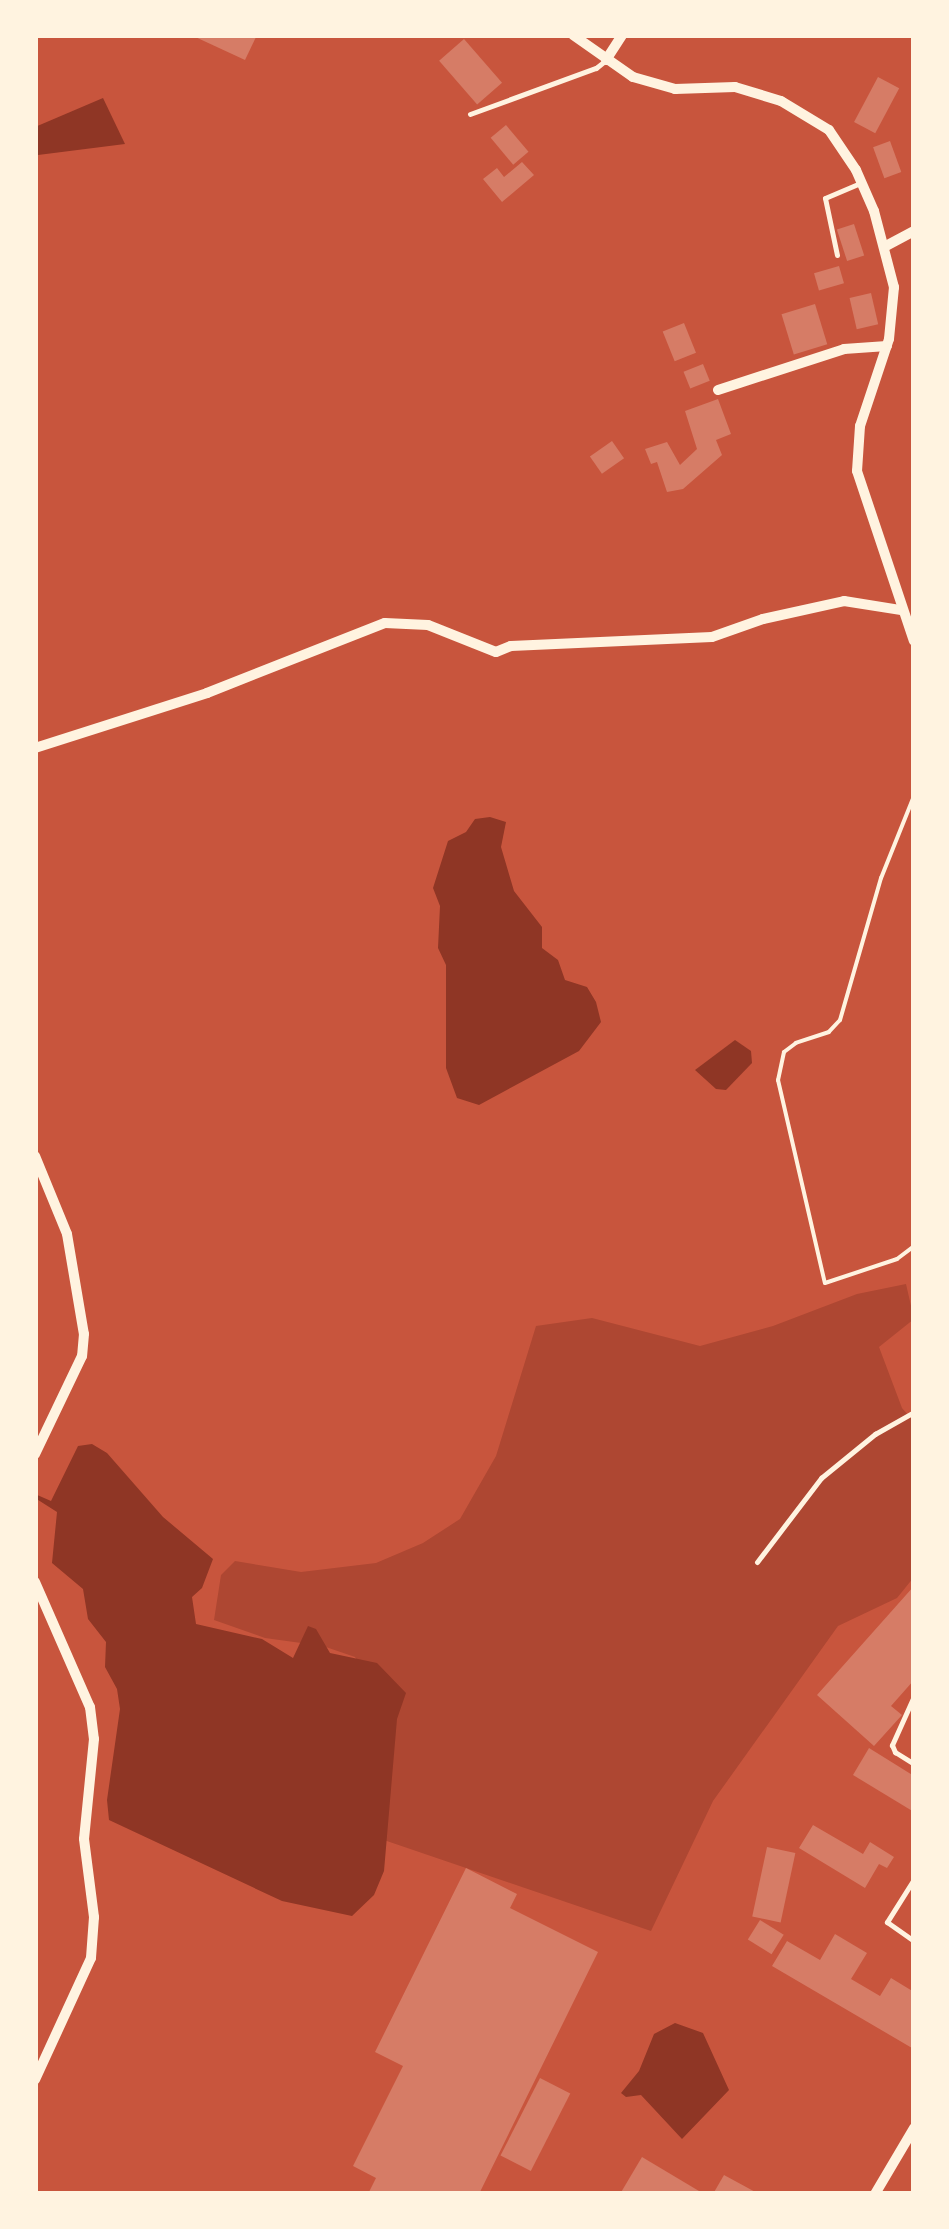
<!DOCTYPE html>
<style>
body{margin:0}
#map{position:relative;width:949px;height:2229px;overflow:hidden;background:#c8553d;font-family:Bitter,serif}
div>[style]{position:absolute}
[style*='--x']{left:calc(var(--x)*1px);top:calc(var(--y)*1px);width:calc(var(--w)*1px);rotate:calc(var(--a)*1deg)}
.green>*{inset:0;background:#ae4732}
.water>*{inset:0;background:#8f3625}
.building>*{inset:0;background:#d67c66;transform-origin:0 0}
.path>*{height:4px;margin:-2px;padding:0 2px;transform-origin:2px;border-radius:2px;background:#fff3e0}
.service>*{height:5px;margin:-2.5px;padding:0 2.5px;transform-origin:2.5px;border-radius:2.5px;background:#fff3e0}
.minor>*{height:10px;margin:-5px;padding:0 5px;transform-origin:5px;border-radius:5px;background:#fff3e0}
span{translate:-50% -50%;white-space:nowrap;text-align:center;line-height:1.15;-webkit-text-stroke:8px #fff3e0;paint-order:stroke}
.frame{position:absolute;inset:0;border:38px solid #fff3e0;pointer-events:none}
</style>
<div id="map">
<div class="green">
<i style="clip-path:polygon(906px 1284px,914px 1319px,879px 1347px,902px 1408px,914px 1422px,914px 1577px,897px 1598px,838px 1626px,713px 1801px,651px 1931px,378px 1838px,389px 1717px,355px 1657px,323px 1646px,265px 1638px,214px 1620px,221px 1575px,235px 1561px,301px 1572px,376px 1563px,423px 1543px,460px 1519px,496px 1456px,536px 1326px,592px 1318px,700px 1346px,773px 1326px,857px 1294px)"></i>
</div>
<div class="water">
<i style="clip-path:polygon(103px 98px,125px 144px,38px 155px,35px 127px)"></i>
<i style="clip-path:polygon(490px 817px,506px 822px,501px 847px,514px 891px,542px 927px,542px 948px,558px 960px,565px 980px,587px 987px,596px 1002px,601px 1022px,579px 1051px,479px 1105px,457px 1098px,446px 1068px,446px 965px,438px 948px,440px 906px,433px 888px,448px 841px,466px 832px,475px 819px)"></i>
<i style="clip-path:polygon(735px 1040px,751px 1051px,752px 1063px,726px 1090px,716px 1089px,695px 1070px)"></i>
<i style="clip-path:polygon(92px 1444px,107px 1453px,163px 1517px,213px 1559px,202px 1588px,192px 1597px,196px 1624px,262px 1639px,293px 1658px,308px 1626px,316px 1629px,330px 1653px,377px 1663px,406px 1693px,397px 1719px,384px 1871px,374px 1895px,352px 1916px,282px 1901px,109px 1820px,107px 1800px,120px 1709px,117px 1689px,105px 1667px,106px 1642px,88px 1619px,83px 1589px,52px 1563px,57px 1512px,35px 1498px,35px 1494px,51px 1501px,78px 1446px)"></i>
<i style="clip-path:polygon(675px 2023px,703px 2033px,729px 2090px,682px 2139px,641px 2095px,626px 2097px,621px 2093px,639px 2071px,654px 2034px)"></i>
</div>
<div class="building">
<i style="clip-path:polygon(191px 35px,257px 35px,245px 60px)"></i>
<i style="left:464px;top:39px;width:58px;height:33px;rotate:49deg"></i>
<i style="left:878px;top:77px;width:24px;height:51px;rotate:28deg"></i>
<i style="left:506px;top:125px;width:35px;height:20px;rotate:50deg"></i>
<i style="left:890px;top:141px;width:33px;height:18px;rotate:70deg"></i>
<i style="clip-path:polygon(522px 162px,534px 175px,502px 202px,483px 179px,497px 168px,504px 177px)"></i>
<i style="left:854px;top:224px;width:33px;height:18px;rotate:72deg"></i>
<i style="left:839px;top:266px;width:18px;height:26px;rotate:74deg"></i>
<i style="left:871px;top:293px;width:32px;height:22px;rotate:77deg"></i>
<i style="left:815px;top:304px;width:42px;height:35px;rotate:73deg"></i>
<i style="left:684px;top:323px;width:32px;height:23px;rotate:68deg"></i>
<i style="left:703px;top:364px;width:18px;height:21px;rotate:68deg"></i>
<i style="clip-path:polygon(718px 399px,731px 434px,716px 440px,722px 455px,683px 489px,667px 492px,657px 462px,651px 464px,645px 449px,667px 442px,680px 465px,697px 449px,685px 411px)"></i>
<i style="left:612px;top:441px;width:21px;height:27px;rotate:55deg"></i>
<i style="clip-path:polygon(914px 1586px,914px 1680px,891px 1706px,902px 1715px,874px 1746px,817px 1695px)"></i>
<i style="clip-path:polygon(869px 1748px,914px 1776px,914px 1812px,853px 1775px)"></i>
<i style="clip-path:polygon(813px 1825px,863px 1854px,870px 1842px,894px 1857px,887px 1868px,879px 1864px,865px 1888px,799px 1848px)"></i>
<i style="left:767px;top:1847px;width:29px;height:71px;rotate:12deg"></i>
<i style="clip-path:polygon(466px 1868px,517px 1894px,510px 1908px,598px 1952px,479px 2194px,368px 2194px,376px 2178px,353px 2166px,403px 2066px,375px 2052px)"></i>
<i style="left:760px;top:1920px;width:28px;height:23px;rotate:32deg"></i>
<i style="clip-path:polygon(835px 1934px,867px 1953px,851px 1979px,880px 1996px,891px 1978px,914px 1992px,912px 2048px,772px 1966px,787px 1941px,820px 1960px)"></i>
<i style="left:540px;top:2078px;width:34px;height:87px;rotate:27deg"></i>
<i style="clip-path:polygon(642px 2157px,704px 2194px,620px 2194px)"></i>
<i style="clip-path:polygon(724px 2175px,759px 2194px,713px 2194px)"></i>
</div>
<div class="path">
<i style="--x:914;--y:796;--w:88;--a:111.9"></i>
<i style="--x:881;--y:878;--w:148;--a:106.1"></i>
<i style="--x:840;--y:1020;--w:16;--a:133"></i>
<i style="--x:829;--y:1032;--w:35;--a:162"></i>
<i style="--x:796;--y:1043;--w:15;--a:143"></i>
<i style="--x:784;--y:1052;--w:29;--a:102"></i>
<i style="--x:778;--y:1080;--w:208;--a:77"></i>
<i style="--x:825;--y:1283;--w:76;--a:-18.4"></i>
<i style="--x:897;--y:1259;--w:21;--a:-37"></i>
</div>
<div class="service">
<i style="--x:470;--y:114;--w:134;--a:-20.1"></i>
<i style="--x:596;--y:68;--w:13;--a:-39"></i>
<i style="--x:837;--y:255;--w:58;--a:-101.9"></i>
<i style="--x:825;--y:198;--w:39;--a:-23"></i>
<i style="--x:757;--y:1562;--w:106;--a:-52.7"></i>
<i style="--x:821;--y:1478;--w:70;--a:-39.2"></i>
<i style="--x:875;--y:1434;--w:45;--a:-29.4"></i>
<i style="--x:914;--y:1696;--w:54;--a:114.2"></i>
<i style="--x:892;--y:1745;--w:8;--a:67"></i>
<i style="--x:895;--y:1752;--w:22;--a:32"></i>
<i style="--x:914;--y:1879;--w:51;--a:122.1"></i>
<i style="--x:887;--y:1922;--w:33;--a:35"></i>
</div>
<div class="minor">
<i style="--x:573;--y:35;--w:73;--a:35"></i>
<i style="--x:633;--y:77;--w:44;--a:15.9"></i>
<i style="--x:675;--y:89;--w:60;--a:-1.9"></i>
<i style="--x:735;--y:87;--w:48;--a:16.9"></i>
<i style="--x:781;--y:101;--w:56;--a:31.1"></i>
<i style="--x:829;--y:130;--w:48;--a:56"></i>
<i style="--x:856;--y:170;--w:45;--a:66.3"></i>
<i style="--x:874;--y:211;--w:79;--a:75.3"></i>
<i style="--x:894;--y:287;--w:52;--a:95.5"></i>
<i style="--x:889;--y:339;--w:92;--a:108.4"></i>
<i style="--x:860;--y:426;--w:45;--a:93.8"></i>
<i style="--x:857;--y:471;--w:179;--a:71.5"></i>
<i style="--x:606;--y:60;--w:30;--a:-57"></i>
<i style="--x:884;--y:247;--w:34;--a:-28"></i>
<i style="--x:718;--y:390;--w:133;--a:-18"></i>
<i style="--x:844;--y:349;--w:43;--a:-4"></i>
<i style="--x:35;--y:748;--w:181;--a:-17.7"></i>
<i style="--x:207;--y:693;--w:191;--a:-21.5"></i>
<i style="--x:385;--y:623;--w:43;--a:2.7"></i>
<i style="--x:428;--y:625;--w:73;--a:21.7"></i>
<i style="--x:496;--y:652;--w:16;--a:-22"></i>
<i style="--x:511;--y:646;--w:201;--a:-2.6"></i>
<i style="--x:712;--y:637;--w:54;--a:-19.4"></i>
<i style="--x:763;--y:619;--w:83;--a:-12.5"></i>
<i style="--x:844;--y:601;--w:58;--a:9"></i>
<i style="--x:35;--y:1156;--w:84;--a:67.7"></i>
<i style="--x:67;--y:1234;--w:101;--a:80.4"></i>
<i style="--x:84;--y:1334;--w:22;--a:95"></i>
<i style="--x:82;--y:1356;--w:109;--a:115.6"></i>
<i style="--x:35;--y:1582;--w:137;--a:66.3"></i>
<i style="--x:90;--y:1707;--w:32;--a:83"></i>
<i style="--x:94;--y:1739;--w:100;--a:95.7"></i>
<i style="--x:84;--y:1839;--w:79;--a:82.7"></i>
<i style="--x:94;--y:1917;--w:41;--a:94.2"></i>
<i style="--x:91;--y:1958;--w:134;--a:114.7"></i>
<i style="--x:875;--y:2194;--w:77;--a:-59.4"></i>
</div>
<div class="frame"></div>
</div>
